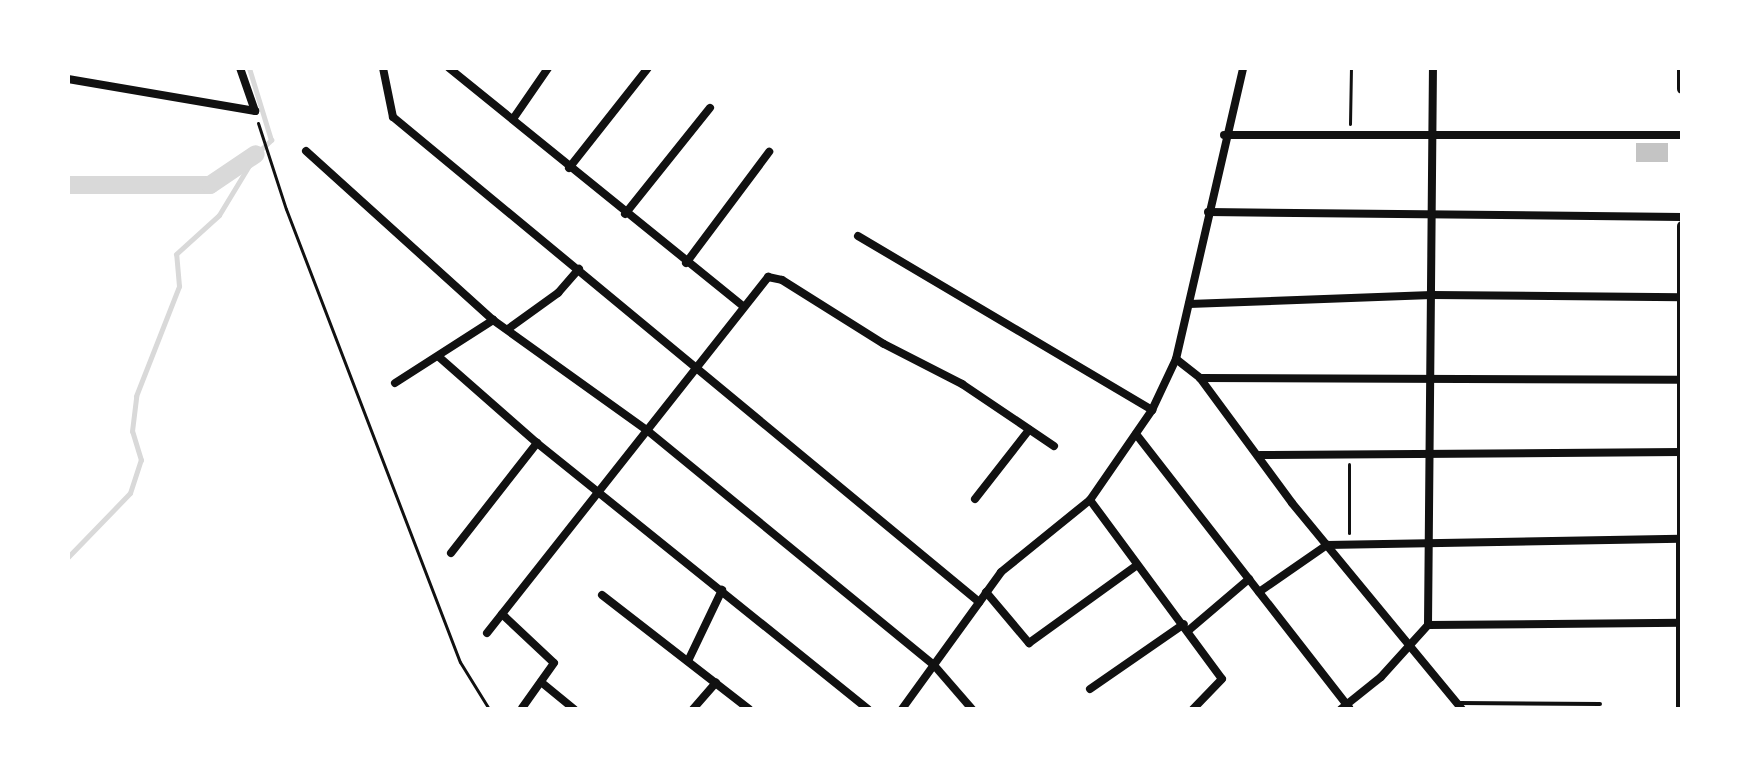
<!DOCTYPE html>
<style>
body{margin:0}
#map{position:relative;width:1750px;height:777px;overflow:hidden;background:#fff;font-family:Manrope,sans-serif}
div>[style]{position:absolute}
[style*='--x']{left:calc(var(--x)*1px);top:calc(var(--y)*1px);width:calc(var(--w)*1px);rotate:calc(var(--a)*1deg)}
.stream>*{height:5px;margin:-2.5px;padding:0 2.5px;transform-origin:2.5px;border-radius:2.5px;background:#d9d9d9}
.canal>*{height:18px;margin:-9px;padding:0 9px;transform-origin:9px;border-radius:9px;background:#d9d9d9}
.building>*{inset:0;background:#c4c4c4;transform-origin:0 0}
.path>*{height:3px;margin:-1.5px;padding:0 1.5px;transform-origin:1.5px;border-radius:1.5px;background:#111}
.service>*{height:4px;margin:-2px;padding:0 2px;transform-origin:2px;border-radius:2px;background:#111}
.minor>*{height:8px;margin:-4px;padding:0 4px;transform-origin:4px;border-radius:4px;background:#111}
.tertiary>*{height:10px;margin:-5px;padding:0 5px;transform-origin:5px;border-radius:5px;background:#111}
span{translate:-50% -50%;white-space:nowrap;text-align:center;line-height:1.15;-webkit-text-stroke:6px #fff;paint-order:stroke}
.frame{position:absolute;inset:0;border:70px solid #fff;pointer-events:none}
</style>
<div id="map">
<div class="stream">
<i style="--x:68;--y:557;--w:89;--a:-45.9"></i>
<i style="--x:130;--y:493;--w:35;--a:-72"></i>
<i style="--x:141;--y:460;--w:30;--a:-107"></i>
<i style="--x:132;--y:431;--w:35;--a:-83"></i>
<i style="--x:136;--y:396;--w:118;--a:-68.6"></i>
<i style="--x:179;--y:286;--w:32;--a:-95"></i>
<i style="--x:176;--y:254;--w:58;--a:-42.2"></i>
<i style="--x:219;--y:215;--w:71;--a:-58.8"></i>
<i style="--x:256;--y:154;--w:21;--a:-43"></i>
<i style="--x:271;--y:140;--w:75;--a:-107"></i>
</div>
<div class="canal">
<i style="--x:68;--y:185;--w:142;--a:0"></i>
<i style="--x:210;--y:185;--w:55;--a:-34"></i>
</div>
<div class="building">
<i style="left:1636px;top:143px;width:32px;height:19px"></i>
</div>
<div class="path">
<i style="--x:258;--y:123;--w:90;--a:72"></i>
<i style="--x:286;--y:209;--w:485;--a:69"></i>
<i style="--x:460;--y:662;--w:55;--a:58.3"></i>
<i style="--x:1350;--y:124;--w:56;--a:-89"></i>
<i style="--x:1349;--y:533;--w:69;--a:-90"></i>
</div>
<div class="service">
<i style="--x:1459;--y:703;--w:141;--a:0.4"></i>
</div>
<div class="minor">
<i style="--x:383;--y:68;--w:50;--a:78.5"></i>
<i style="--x:393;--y:117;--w:761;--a:39.61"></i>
<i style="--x:449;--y:68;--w:377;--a:39"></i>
<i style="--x:68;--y:79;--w:190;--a:9.7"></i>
<i style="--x:255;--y:111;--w:46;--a:-109.2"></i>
<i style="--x:513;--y:119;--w:62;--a:-55.5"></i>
<i style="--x:1224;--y:135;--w:458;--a:0"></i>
<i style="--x:306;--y:151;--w:252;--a:42.1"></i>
<i style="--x:493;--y:320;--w:191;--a:35.6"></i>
<i style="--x:648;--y:431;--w:368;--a:39.3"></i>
<i style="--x:933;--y:664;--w:60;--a:49.1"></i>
<i style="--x:569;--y:168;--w:127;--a:-51.7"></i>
<i style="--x:1208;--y:212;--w:474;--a:0.6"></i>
<i style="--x:625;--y:214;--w:136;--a:-51.3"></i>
<i style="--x:858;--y:236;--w:342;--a:30.6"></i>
<i style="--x:686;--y:263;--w:139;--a:-53.2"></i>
<i style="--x:1189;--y:304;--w:243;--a:-2.1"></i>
<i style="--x:1432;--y:295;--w:250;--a:0.5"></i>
<i style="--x:508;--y:329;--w:62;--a:-35.8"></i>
<i style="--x:558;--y:293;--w:32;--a:-49"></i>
<i style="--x:439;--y:357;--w:130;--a:41.3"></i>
<i style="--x:537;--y:443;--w:425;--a:38.8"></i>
<i style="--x:1176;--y:359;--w:31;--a:38"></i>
<i style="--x:1200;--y:378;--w:155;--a:53.6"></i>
<i style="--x:1292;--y:503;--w:267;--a:50.5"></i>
<i style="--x:1200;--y:378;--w:481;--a:0.2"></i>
<i style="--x:395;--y:383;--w:117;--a:-32.7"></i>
<i style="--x:1136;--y:434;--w:347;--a:52.1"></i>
<i style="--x:1260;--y:455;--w:421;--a:-0.4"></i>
<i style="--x:975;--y:499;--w:88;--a:-52"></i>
<i style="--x:1090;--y:500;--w:222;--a:53.6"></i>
<i style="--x:1222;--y:679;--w:42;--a:134"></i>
<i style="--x:451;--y:553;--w:140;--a:-52"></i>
<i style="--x:986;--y:592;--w:67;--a:49.9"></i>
<i style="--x:1029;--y:643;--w:133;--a:-35.8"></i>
<i style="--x:1259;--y:592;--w:83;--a:-34.7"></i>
<i style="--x:1327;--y:545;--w:353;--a:-1"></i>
<i style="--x:1680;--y:539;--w:170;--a:90"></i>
<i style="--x:602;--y:595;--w:186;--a:37.8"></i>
<i style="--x:502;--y:614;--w:71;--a:43.3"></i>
<i style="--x:554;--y:663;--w:55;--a:125.4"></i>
<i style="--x:1428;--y:625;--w:254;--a:-0.5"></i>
<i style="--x:1189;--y:630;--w:79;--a:-40.4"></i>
<i style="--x:487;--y:633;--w:454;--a:-51.7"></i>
<i style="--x:768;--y:277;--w:14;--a:12"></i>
<i style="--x:782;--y:280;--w:120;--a:32.1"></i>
<i style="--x:884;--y:344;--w:88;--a:27.1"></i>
<i style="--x:962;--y:384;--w:111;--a:34"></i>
<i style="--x:688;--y:661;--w:79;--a:-64.4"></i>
<i style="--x:541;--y:682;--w:43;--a:39.3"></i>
<i style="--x:1090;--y:689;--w:114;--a:-34.7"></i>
<i style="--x:693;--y:709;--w:35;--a:-49"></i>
<i style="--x:902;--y:709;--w:169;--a:-54.1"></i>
<i style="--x:1001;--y:572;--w:114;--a:-39"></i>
<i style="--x:1090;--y:500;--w:109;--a:-55.4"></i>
<i style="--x:1152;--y:410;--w:56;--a:-64.8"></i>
<i style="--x:1176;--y:359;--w:299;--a:-77"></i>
<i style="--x:1341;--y:709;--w:51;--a:-38.7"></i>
<i style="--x:1381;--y:677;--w:70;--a:-47.9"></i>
<i style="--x:1428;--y:625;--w:557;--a:-89.49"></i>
</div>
<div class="tertiary">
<i style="--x:1682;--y:68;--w:21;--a:90"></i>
<i style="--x:1682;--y:226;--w:313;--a:90"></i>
</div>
<div class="frame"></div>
</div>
